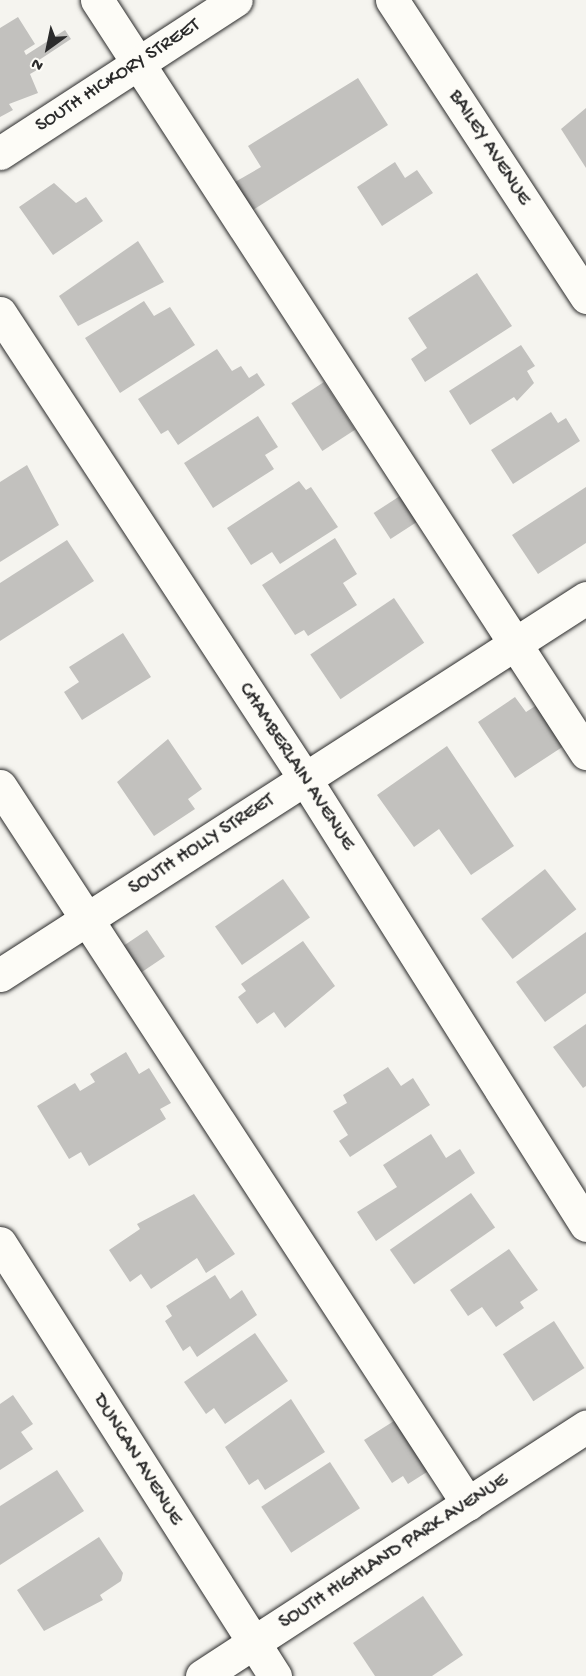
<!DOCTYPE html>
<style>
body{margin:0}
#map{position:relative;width:586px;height:1676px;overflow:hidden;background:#f5f4ef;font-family:"Gochi Hand",sans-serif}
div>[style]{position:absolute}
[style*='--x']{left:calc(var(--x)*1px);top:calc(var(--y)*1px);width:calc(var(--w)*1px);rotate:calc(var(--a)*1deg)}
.building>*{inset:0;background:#c2c1be;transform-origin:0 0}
.roads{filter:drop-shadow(0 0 2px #2b2b2b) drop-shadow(0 0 2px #2b2b2b)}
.minor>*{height:33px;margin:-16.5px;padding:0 16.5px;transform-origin:16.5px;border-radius:16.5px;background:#fdfcf7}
.major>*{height:33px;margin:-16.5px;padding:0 16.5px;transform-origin:16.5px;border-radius:16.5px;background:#fdfcf7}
span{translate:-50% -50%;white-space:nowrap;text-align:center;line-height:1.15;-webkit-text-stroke:6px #fdfcf7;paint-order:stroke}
.street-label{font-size:20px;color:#2b2b2b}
.north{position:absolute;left:18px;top:18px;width:60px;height:60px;-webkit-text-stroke:4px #fdfcf7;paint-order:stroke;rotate:213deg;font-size:16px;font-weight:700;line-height:24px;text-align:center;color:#2b2b2b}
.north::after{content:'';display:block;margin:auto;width:21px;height:27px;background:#2b2b2b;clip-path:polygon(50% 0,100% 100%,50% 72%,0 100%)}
</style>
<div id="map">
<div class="building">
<i style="clip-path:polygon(18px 17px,35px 44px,24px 51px,26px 55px,65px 30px,71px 39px,33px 64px,37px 70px,30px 74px,38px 93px,9px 104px,13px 110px,0 117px,0 28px)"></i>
<i style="clip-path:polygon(358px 78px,388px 125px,253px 210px,235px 182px,261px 167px,248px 146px)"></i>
<i style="clip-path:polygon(586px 108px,586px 168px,561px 129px)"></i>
<i style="clip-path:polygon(395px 162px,405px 178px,417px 170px,433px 193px,382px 226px,357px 187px)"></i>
<i style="clip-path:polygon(54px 183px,76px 203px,86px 197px,103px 221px,53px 255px,19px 207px)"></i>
<i style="clip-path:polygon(138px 241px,164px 282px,78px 326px,59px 296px)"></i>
<i style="clip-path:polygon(477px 273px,512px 326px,425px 382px,411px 359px,427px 348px,408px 318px)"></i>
<i style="clip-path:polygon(144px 301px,154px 316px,170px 307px,195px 345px,120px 393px,85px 338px)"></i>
<i style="clip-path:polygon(521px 345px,535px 366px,527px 371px,534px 383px,517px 401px,514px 397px,470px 425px,449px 391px)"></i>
<i style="clip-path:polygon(217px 349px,232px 371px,241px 366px,249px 378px,257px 373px,265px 385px,178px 445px,168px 430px,161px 434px,138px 399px)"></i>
<i style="left:324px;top:382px;width:57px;height:39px;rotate:57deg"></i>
<i style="clip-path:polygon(551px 412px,558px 423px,566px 418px,580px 441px,513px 484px,491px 450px)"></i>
<i style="clip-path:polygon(258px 416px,278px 447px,265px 455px,274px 469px,213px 508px,184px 463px)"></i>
<i style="clip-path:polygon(27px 465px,59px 525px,0 562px,0 482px)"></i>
<i style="clip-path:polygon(299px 481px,306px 490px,311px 487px,338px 527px,280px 564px,272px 552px,251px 565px,227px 528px)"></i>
<i style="clip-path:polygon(586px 487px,586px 543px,538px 574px,512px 535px)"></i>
<i style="left:403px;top:494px;width:31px;height:35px;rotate:57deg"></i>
<i style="clip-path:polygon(335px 538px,357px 574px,343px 583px,357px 605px,308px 636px,304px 630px,295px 635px,262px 585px)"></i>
<i style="clip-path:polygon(67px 540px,94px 581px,0 641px,0 583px)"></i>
<i style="left:394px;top:598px;width:54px;height:101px;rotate:56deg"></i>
<i style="clip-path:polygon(123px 633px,151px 677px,82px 720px,64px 692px,79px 682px,69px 667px)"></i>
<i style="clip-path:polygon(515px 697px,526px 712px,546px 699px,573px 740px,515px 778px,478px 722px)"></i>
<i style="clip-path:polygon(168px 739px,202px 789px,188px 799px,195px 809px,154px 836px,117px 782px)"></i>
<i style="clip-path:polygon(447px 746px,514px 846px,471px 875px,439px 829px,414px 847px,377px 795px)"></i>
<i style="left:545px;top:869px;width:51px;height:81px;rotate:52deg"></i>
<i style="left:283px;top:879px;width:47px;height:83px;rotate:55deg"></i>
<i style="left:147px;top:930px;width:32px;height:38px;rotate:56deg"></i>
<i style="clip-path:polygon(586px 932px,586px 993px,545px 1022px,516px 982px)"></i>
<i style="clip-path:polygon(303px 941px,335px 986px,285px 1028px,274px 1012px,257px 1024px,238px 997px,246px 991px,241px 984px)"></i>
<i style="clip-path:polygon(586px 1024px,586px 1086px,583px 1088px,553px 1047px)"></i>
<i style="clip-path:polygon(126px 1052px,139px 1074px,149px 1068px,171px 1103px,160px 1109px,166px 1119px,89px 1166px,81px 1152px,69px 1159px,37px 1106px,75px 1083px,80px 1091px,95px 1082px,90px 1074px)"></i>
<i style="clip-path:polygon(388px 1067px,401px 1086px,413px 1078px,430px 1105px,350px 1157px,339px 1141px,348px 1135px,333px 1111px,347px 1103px,343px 1095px)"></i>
<i style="clip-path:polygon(431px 1134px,446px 1158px,460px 1149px,475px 1173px,376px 1241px,357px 1212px,397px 1187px,383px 1165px)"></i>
<i style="left:471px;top:1193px;width:42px;height:99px;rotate:55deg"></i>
<i style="clip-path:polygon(194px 1194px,235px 1254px,206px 1273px,197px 1258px,151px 1289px,141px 1274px,130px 1282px,109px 1250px,140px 1229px,137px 1224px)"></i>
<i style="clip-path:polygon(509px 1249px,538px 1290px,520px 1302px,524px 1308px,496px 1327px,482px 1307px,468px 1316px,450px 1290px)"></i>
<i style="clip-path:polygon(215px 1275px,230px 1299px,242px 1290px,257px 1315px,197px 1357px,190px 1346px,183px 1351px,165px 1321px,172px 1316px,166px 1306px)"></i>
<i style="left:554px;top:1321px;width:56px;height:61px;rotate:57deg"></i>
<i style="clip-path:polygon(255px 1333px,288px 1381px,225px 1424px,214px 1408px,206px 1414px,184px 1382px)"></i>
<i style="clip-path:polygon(13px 1395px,33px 1424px,21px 1432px,33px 1449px,0 1470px,0 1404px)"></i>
<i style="clip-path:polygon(291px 1399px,325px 1452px,265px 1490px,258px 1479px,249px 1485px,225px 1447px)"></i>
<i style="clip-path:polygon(405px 1414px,438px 1465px,408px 1484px,403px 1476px,392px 1483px,364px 1440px)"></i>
<i style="left:330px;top:1462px;width:55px;height:82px;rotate:57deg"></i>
<i style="clip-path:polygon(57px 1470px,84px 1511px,0 1565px,0 1506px)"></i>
<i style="clip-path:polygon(99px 1537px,123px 1573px,121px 1581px,100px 1595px,103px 1600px,44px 1631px,17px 1590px)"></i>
<i style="clip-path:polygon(423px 1596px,463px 1655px,432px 1676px,375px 1676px,353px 1643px)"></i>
</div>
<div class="roads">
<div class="minor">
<i style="--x:97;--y:0;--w:898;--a:57"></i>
<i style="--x:0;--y:153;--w:281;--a:-33"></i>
<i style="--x:0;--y:313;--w:557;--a:56.79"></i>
<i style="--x:305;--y:779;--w:527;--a:57.79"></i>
<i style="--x:0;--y:786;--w:857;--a:56.9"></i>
<i style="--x:0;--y:975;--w:697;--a:-32.75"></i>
<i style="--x:0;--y:1243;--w:513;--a:57.58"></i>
<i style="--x:202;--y:1676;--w:458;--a:-33"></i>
</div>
<div class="major">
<i style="--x:392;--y:0;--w:355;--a:56.8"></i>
</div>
</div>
<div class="street-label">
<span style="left:118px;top:76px;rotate:-33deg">SOUTH HICKORY STREET</span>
<span style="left:489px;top:148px;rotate:57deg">BAILEY AVENUE</span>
<span style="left:296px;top:767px;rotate:57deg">CHAMBERLAIN AVENUE</span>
<span style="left:202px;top:845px;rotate:-33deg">SOUTH HOLLY STREET</span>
<span style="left:137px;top:1460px;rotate:58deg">DUNCAN AVENUE</span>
<span style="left:394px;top:1552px;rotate:-33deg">SOUTH HIGHLAND PARK AVENUE</span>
</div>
<div class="north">N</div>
</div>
